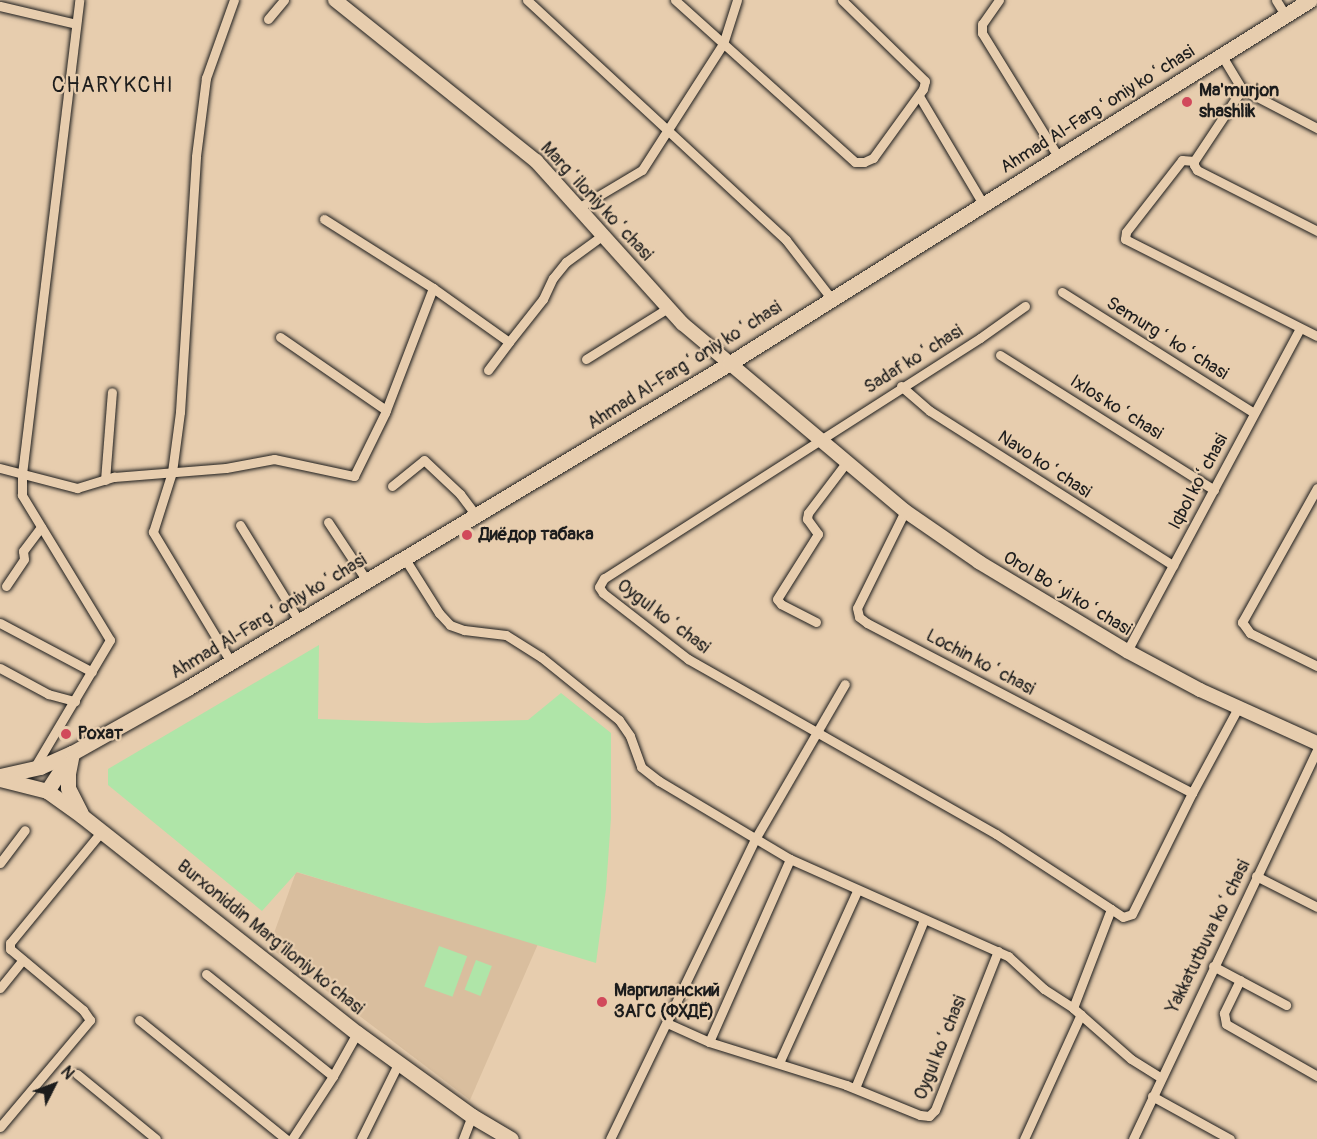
<!DOCTYPE html>
<meta charset="utf-8">
<style>
body{margin:0}
#map{position:relative;width:1317px;height:1139px;overflow:hidden;background:#e7cdae;font-family:Pangolin,sans-serif}
div>[style]{position:absolute}
[style*='--x']{left:calc(var(--x)*1px);top:calc(var(--y)*1px);width:calc(var(--w)*1px);rotate:calc(var(--a)*1deg)}
.built>*{inset:0;background:#d9be9e}
.green>*{inset:0;background:#afe5a8;transform-origin:0 0}
.roads{filter:drop-shadow(0 0 2px #1c1c1c) drop-shadow(0 0 2px #1c1c1c)}
.street>*{height:9px;margin:-4.5px;padding:0 4.5px;transform-origin:4.5px;border-radius:4.5px;background:#e7cdae}
.secondary>*{height:14px;margin:-7px;padding:0 7px;transform-origin:7px;border-radius:7px;background:#e7cdae}
.primary>*{height:15px;margin:-7.5px;padding:0 7.5px;transform-origin:7.5px;border-radius:7.5px;background:#e7cdae}
.dots>*{width:16px;height:16px;translate:-50% -50%;box-sizing:border-box;border:3px solid #e7cdae;border-radius:50%}
span{translate:-50% -50%;white-space:nowrap;text-align:center;line-height:1.15;-webkit-text-stroke:4.5px #e7cdae;paint-order:stroke}
.poi-label{font-size:18px;color:#1c1c1c;font-weight:700}
.left{translate:0 -50%;text-align:left}
.street-label{font-size:18px;color:#1c1c1c}
.quarter-label{font-size:21px;color:#1c1c1c;letter-spacing:1.5px}
.north{position:absolute;left:24px;top:1055px;width:60px;height:60px;-webkit-text-stroke:4px #e7cdae;paint-order:stroke;rotate:48deg;font-size:16px;font-weight:700;line-height:24px;text-align:center;color:#1c1c1c}
.north::after{content:'';display:block;margin:auto;width:21px;height:27px;background:#1c1c1c;clip-path:polygon(50% 0,100% 100%,50% 72%,0 100%)}
</style>
<div id="map">
<div class="built">
<i style="clip-path:polygon(296px 872px,538px 944px,470px 1100px,269px 947px)"></i>
</div>
<div class="green">
<i style="clip-path:polygon(319px 645px,318px 719px,426px 723px,528px 720px,561px 693px,611px 733px,611px 818px,606px 889px,596px 963px,297px 872px,262px 911px,108px 785px,108px 769px)"></i>
<i style="left:439px;top:946px;width:30px;height:43px;rotate:20deg"></i>
<i style="left:476px;top:960px;width:17px;height:32px;rotate:21deg"></i>
</div>
<div class="roads">
<div class="street">
<i style="--x:527;--y:0;--w:353;--a:42.8"></i>
<i style="--x:786;--y:240;--w:73;--a:52.2"></i>
<i style="--x:675;--y:0;--w:242;--a:42"></i>
<i style="--x:855;--y:162;--w:9;--a:0"></i>
<i style="--x:864;--y:162;--w:10;--a:-24"></i>
<i style="--x:873;--y:158;--w:85;--a:-54.1"></i>
<i style="--x:923;--y:89;--w:8;--a:-76"></i>
<i style="--x:925;--y:81;--w:116;--a:-135.7"></i>
<i style="--x:999;--y:0;--w:29;--a:125"></i>
<i style="--x:982;--y:24;--w:9;--a:90"></i>
<i style="--x:982;--y:33;--w:147;--a:58.4"></i>
<i style="--x:1276;--y:0;--w:19;--a:58"></i>
<i style="--x:0;--y:6;--w:78;--a:13.3"></i>
<i style="--x:268;--y:19;--w:25;--a:-50"></i>
<i style="--x:1222;--y:56;--w:39;--a:59"></i>
<i style="--x:1242;--y:89;--w:85;--a:27.5"></i>
<i style="--x:1242;--y:89;--w:87;--a:123.7"></i>
<i style="--x:1194;--y:161;--w:4;--a:90"></i>
<i style="--x:1194;--y:165;--w:6;--a:59"></i>
<i style="--x:1197;--y:170;--w:135;--a:26.9"></i>
<i style="--x:919;--y:96;--w:126;--a:59.3"></i>
<i style="--x:1194;--y:161;--w:12;--a:-175"></i>
<i style="--x:1182;--y:160;--w:91;--a:127.9"></i>
<i style="--x:1126;--y:232;--w:7;--a:98"></i>
<i style="--x:1125;--y:239;--w:215;--a:26.8"></i>
<i style="--x:578;--y:208;--w:74;--a:-30.7"></i>
<i style="--x:642;--y:170;--w:150;--a:-57.3"></i>
<i style="--x:723;--y:44;--w:46;--a:-72.3"></i>
<i style="--x:324;--y:219;--w:129;--a:32.3"></i>
<i style="--x:433;--y:288;--w:93;--a:35.4"></i>
<i style="--x:509;--y:342;--w:55;--a:-51.7"></i>
<i style="--x:543;--y:299;--w:23;--a:-65"></i>
<i style="--x:553;--y:278;--w:21;--a:-51"></i>
<i style="--x:566;--y:262;--w:46;--a:-36.1"></i>
<i style="--x:1062;--y:292;--w:227;--a:32.2"></i>
<i style="--x:1025;--y:306;--w:55;--a:144.6"></i>
<i style="--x:980;--y:338;--w:446;--a:147.4"></i>
<i style="--x:604;--y:578;--w:10;--a:119"></i>
<i style="--x:599;--y:587;--w:7;--a:56"></i>
<i style="--x:603;--y:593;--w:108;--a:37.8"></i>
<i style="--x:688;--y:659;--w:354;--a:29.6"></i>
<i style="--x:996;--y:834;--w:137;--a:33.1"></i>
<i style="--x:1111;--y:909;--w:106;--a:111"></i>
<i style="--x:280;--y:337;--w:129;--a:34.6"></i>
<i style="--x:1000;--y:355;--w:253;--a:32.2"></i>
<i style="--x:586;--y:359;--w:97;--a:-31.9"></i>
<i style="--x:488;--y:370;--w:35;--a:-53"></i>
<i style="--x:901;--y:386;--w:38;--a:41"></i>
<i style="--x:930;--y:411;--w:288;--a:32.4"></i>
<i style="--x:0;--y:468;--w:80;--a:14.6"></i>
<i style="--x:77;--y:488;--w:39;--a:-17"></i>
<i style="--x:114;--y:477;--w:112;--a:-4.6"></i>
<i style="--x:226;--y:468;--w:49;--a:-10.6"></i>
<i style="--x:274;--y:459;--w:82;--a:12"></i>
<i style="--x:354;--y:476;--w:70;--a:-63.8"></i>
<i style="--x:385;--y:413;--w:134;--a:-69"></i>
<i style="--x:105;--y:480;--w:88;--a:-85.5"></i>
<i style="--x:392;--y:486;--w:41;--a:-39.1"></i>
<i style="--x:424;--y:460;--w:50;--a:43.4"></i>
<i style="--x:460;--y:494;--w:26;--a:53"></i>
<i style="--x:1317;--y:488;--w:154;--a:119.2"></i>
<i style="--x:1242;--y:622;--w:14;--a:54"></i>
<i style="--x:1250;--y:633;--w:75;--a:26.2"></i>
<i style="--x:905;--y:511;--w:108;--a:116.3"></i>
<i style="--x:857;--y:608;--w:9;--a:77"></i>
<i style="--x:859;--y:617;--w:10;--a:37"></i>
<i style="--x:867;--y:623;--w:367;--a:27.6"></i>
<i style="--x:1192;--y:793;--w:97;--a:-61.6"></i>
<i style="--x:328;--y:522;--w:71;--a:56.5"></i>
<i style="--x:240;--y:525;--w:113;--a:58.4"></i>
<i style="--x:405;--y:559;--w:64;--a:57.8"></i>
<i style="--x:439;--y:613;--w:16;--a:47"></i>
<i style="--x:450;--y:625;--w:15;--a:20"></i>
<i style="--x:464;--y:630;--w:42;--a:6.8"></i>
<i style="--x:506;--y:635;--w:41;--a:32.2"></i>
<i style="--x:541;--y:657;--w:100;--a:38.9"></i>
<i style="--x:619;--y:720;--w:19;--a:55"></i>
<i style="--x:630;--y:736;--w:33;--a:70"></i>
<i style="--x:641;--y:767;--w:23;--a:38"></i>
<i style="--x:659;--y:781;--w:152;--a:30.8"></i>
<i style="--x:790;--y:859;--w:239;--a:24"></i>
<i style="--x:1008;--y:956;--w:49;--a:42.5"></i>
<i style="--x:1044;--y:989;--w:35;--a:33"></i>
<i style="--x:1073;--y:1008;--w:77;--a:41.3"></i>
<i style="--x:1131;--y:1059;--w:34;--a:32"></i>
<i style="--x:6;--y:586;--w:32;--a:-56"></i>
<i style="--x:24;--y:559;--w:8;--a:-97"></i>
<i style="--x:23;--y:551;--w:30;--a:-53"></i>
<i style="--x:816;--y:622;--w:39;--a:-153"></i>
<i style="--x:781;--y:604;--w:6;--a:-129"></i>
<i style="--x:777;--y:599;--w:77;--a:-57.8"></i>
<i style="--x:818;--y:534;--w:19;--a:-126"></i>
<i style="--x:807;--y:519;--w:6;--a:-81"></i>
<i style="--x:808;--y:513;--w:63;--a:-52.8"></i>
<i style="--x:0;--y:623;--w:104;--a:28"></i>
<i style="--x:1127;--y:651;--w:366;--a:-61.8"></i>
<i style="--x:231;--y:662;--w:152;--a:-121"></i>
<i style="--x:153;--y:532;--w:63;--a:-72.4"></i>
<i style="--x:172;--y:472;--w:61;--a:-82.4"></i>
<i style="--x:180;--y:412;--w:256;--a:-86.4"></i>
<i style="--x:196;--y:156;--w:79;--a:-82.7"></i>
<i style="--x:206;--y:78;--w:83;--a:-70.3"></i>
<i style="--x:0;--y:668;--w:55;--a:28.4"></i>
<i style="--x:48;--y:694;--w:28;--a:15"></i>
<i style="--x:34;--y:768;--w:149;--a:-59.3"></i>
<i style="--x:110;--y:640;--w:170;--a:-121.3"></i>
<i style="--x:22;--y:495;--w:21;--a:-90"></i>
<i style="--x:22;--y:474;--w:477;--a:-83.1"></i>
<i style="--x:0;--y:863;--w:41;--a:-52.9"></i>
<i style="--x:1256;--y:876;--w:68;--a:26.9"></i>
<i style="--x:1111;--y:909;--w:14;--a:34"></i>
<i style="--x:1123;--y:917;--w:9;--a:-18"></i>
<i style="--x:1132;--y:914;--w:135;--a:-63.6"></i>
<i style="--x:1213;--y:966;--w:83;--a:28.1"></i>
<i style="--x:206;--y:974;--w:163;--a:38.8"></i>
<i style="--x:1240;--y:980;--w:37;--a:116"></i>
<i style="--x:1224;--y:1013;--w:11;--a:80"></i>
<i style="--x:1226;--y:1024;--w:105;--a:29.7"></i>
<i style="--x:0;--y:988;--w:36;--a:-51"></i>
<i style="--x:139;--y:1020;--w:189;--a:39"></i>
<i style="--x:667;--y:1023;--w:46;--a:24.3"></i>
<i style="--x:709;--y:1042;--w:144;--a:17.4"></i>
<i style="--x:846;--y:1085;--w:80;--a:22.1"></i>
<i style="--x:920;--y:1115;--w:9;--a:6"></i>
<i style="--x:929;--y:1116;--w:8;--a:-45"></i>
<i style="--x:935;--y:1110;--w:171;--a:-68.4"></i>
<i style="--x:709;--y:1042;--w:200;--a:-66.1"></i>
<i style="--x:779;--y:1063;--w:189;--a:-65.6"></i>
<i style="--x:77;--y:1074;--w:102;--a:39.4"></i>
<i style="--x:855;--y:1088;--w:182;--a:-67.7"></i>
<i style="--x:1152;--y:1096;--w:89;--a:28.9"></i>
<i style="--x:0;--y:1127;--w:140;--a:-49.9"></i>
<i style="--x:90;--y:1020;--w:12;--a:-125"></i>
<i style="--x:83;--y:1010;--w:95;--a:-140.1"></i>
<i style="--x:10;--y:949;--w:6;--a:-90"></i>
<i style="--x:10;--y:943;--w:145;--a:-50.6"></i>
<i style="--x:292;--y:1139;--w:75;--a:-56.9"></i>
<i style="--x:333;--y:1076;--w:49;--a:-60.8"></i>
<i style="--x:361;--y:1139;--w:84;--a:-63.7"></i>
<i style="--x:463;--y:1139;--w:25;--a:-69"></i>
<i style="--x:610;--y:1139;--w:333;--a:-64.2"></i>
<i style="--x:755;--y:839;--w:179;--a:-59.9"></i>
<i style="--x:1024;--y:1139;--w:137;--a:-65.5"></i>
<i style="--x:1133;--y:1139;--w:431;--a:-64.7"></i>
</div>
<div class="secondary">
<i style="--x:335;--y:0;--w:258;--a:38.7"></i>
<i style="--x:536;--y:161;--w:219;--a:48"></i>
<i style="--x:683;--y:324;--w:290;--a:40.1"></i>
<i style="--x:905;--y:511;--w:90;--a:34.6"></i>
<i style="--x:979;--y:562;--w:173;--a:31"></i>
<i style="--x:1127;--y:651;--w:83;--a:28.1"></i>
<i style="--x:1200;--y:690;--w:128;--a:24.4"></i>
</div>
<div class="primary">
<i style="--x:0;--y:776;--w:41;--a:-12.7"></i>
<i style="--x:40;--y:767;--w:35;--a:-24"></i>
<i style="--x:72;--y:753;--w:21;--a:101"></i>
<i style="--x:68;--y:774;--w:14;--a:90"></i>
<i style="--x:68;--y:788;--w:28;--a:63"></i>
<i style="--x:0;--y:779;--w:49;--a:14.3"></i>
<i style="--x:47;--y:791;--w:43;--a:35.5"></i>
<i style="--x:82;--y:816;--w:350;--a:38.3"></i>
<i style="--x:357;--y:1033;--w:142;--a:35.8"></i>
<i style="--x:472;--y:1116;--w:45;--a:30.5"></i>
<i style="--x:47;--y:791;--w:45;--a:-56.7"></i>
<i style="--x:72;--y:753;--w:131;--a:-29.3"></i>
<i style="--x:186;--y:689;--w:634;--a:-30.93"></i>
<i style="--x:730;--y:363;--w:684;--a:-32.04"></i>
</div>
</div>
<div class="dots">
<i style="left:1187px;top:102px;background:#d1495b"></i>
<i style="left:467px;top:535px;background:#d1495b"></i>
<i style="left:66px;top:734px;background:#d1495b"></i>
<i style="left:602px;top:1002px;background:#d1495b"></i>
</div>
<div class="poi-label">
<span class="left" style="left:1199px;top:102px">Ma'murjon<br>shashlik</span>
<span class="left" style="left:479px;top:535px">Диёдор табака</span>
<span class="left" style="left:78px;top:734px">Рохат</span>
<span class="left" style="left:614px;top:1002px">Маргиланский<br>ЗАГС (ФХДЁ)</span>
</div>
<div class="street-label">
<span style="left:1098px;top:110px;rotate:-32deg">Ahmad Al-Fargʻoniy koʻchasi</span>
<span style="left:596px;top:202px;rotate:47deg">Margʻiloniy koʻchasi</span>
<span style="left:1167px;top:339px;rotate:32deg">Semurgʻ koʻchasi</span>
<span style="left:914px;top:360px;rotate:-32deg">Sadaf koʻchasi</span>
<span style="left:685px;top:366px;rotate:-32deg">Ahmad Al-Fargʻoniy koʻchasi</span>
<span style="left:1116px;top:408px;rotate:32deg">Ixlos koʻchasi</span>
<span style="left:1044px;top:465px;rotate:33deg">Navo koʻchasi</span>
<span style="left:1199px;top:482px;rotate:-62deg">Iqbol koʻchasi</span>
<span style="left:1067px;top:594px;rotate:31deg">Orol Boʻyi koʻchasi</span>
<span style="left:269px;top:617px;rotate:-31deg">Ahmad Al-Fargʻoniy koʻchasi</span>
<span style="left:663px;top:617px;rotate:37deg">Oygul koʻchasi</span>
<span style="left:980px;top:663px;rotate:28deg">Lochin koʻchasi</span>
<span style="left:1209px;top:937px;rotate:-64deg">Yakkatutbuva koʻchasi</span>
<span style="left:270px;top:938px;rotate:39deg">Burxoniddin Marg’iloniy ko’chasi</span>
<span style="left:941px;top:1048px;rotate:-68deg">Oygul koʻchasi</span>
</div>
<div class="quarter-label">
<span style="left:113px;top:86px">CHARYKCHI</span>
</div>
<div class="north">N</div>
</div>
